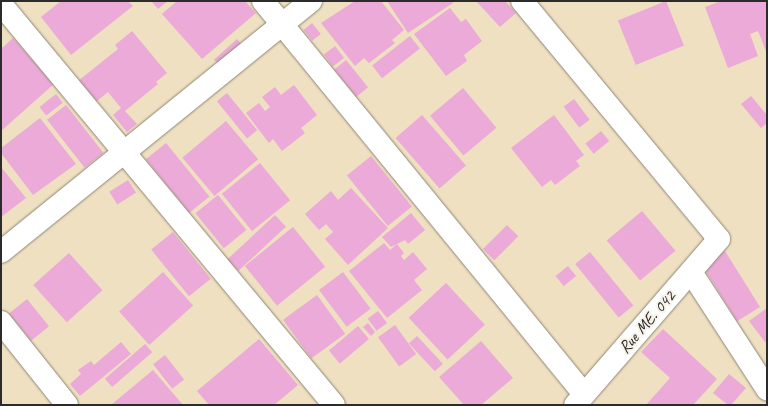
<!DOCTYPE html>
<style>
body{margin:0}
#map{position:relative;width:768px;height:406px;overflow:hidden;background:#efe0c2;font-family:Caveat,sans-serif}
div>[style]{position:absolute}
[style*='--x']{left:calc(var(--x)*1px);top:calc(var(--y)*1px);width:calc(var(--w)*1px);rotate:calc(var(--a)*1deg)}
.building>*{inset:0;background:#ebaad7;transform-origin:0 0}
.roads{filter:drop-shadow(0 0 1px #8d8676) drop-shadow(0 0 1px #8d8676)}
.minor>*{height:22px;margin:-11px;padding:0 11px;transform-origin:11px;border-radius:11px;background:#fff}
span{translate:-50% -50%;white-space:nowrap;text-align:center;line-height:1.15;-webkit-text-stroke:4px #f7f3e8;paint-order:stroke}
.street-label{font-size:17px;color:#2b2b2b}
.frame{position:absolute;inset:0;border:2px solid #2b2b2b;pointer-events:none}
</style>
<div id="map">
<div class="building">
<i style="clip-path:polygon(61px 1px,128px 1px,133px 6px,71px 55px,41px 17px)"></i>
<i style="clip-path:polygon(151px 1px,168px 1px,158px 9px)"></i>
<i style="clip-path:polygon(177px 1px,245px 1px,256px 13px,202px 59px,162px 14px)"></i>
<i style="clip-path:polygon(355px 1px,381px 1px,404px 30px,392px 40px,395px 43px,369px 63px,364px 58px,355px 66px,321px 23px)"></i>
<i style="clip-path:polygon(387px 1px,452px 1px,453px 3px,408px 33px)"></i>
<i style="clip-path:polygon(476px 1px,505px 1px,516px 13px,500px 27px)"></i>
<i style="left:666px;top:1px;width:48px;height:52px;rotate:68deg"></i>
<i style="clip-path:polygon(721px 1px,767px 1px,767px 54px,758px 31px,750px 34px,758px 56px,728px 68px,705px 7px)"></i>
<i style="clip-path:polygon(450px 8px,461px 22px,466px 19px,482px 41px,464px 55px,467px 61px,446px 76px,414px 34px)"></i>
<i style="left:312px;top:23px;width:14px;height:11px;rotate:51deg"></i>
<i style="clip-path:polygon(132px 31px,167px 73px,156px 82px,158px 84px,125px 111px,137px 124px,127px 132px,113px 115px,121px 108px,108px 92px,96px 102px,78px 81px,118px 49px,115px 45px)"></i>
<i style="left:410px;top:36px;width:16px;height:48px;rotate:52deg"></i>
<i style="clip-path:polygon(13px 38px,54px 84px,1px 131px,1px 49px)"></i>
<i style="left:237px;top:39px;width:12px;height:31px;rotate:48deg"></i>
<i style="left:335px;top:46px;width:15px;height:14px;rotate:53deg"></i>
<i style="left:346px;top:60px;width:35px;height:15px;rotate:51deg"></i>
<i style="clip-path:polygon(294px 85px,317px 115px,301px 128px,305px 133px,282px 151px,273px 139px,269px 143px,246px 113px,259px 103px,265px 111px,270px 107px,262px 97px,275px 87px,281px 95px)"></i>
<i style="left:463px;top:88px;width:52px;height:43px;rotate:50deg"></i>
<i style="left:227px;top:93px;width:48px;height:13px;rotate:51deg"></i>
<i style="left:56px;top:94px;width:11px;height:21px;rotate:52deg"></i>
<i style="clip-path:polygon(751px 96px,767px 115px,767px 123px,761px 128px,741px 104px)"></i>
<i style="left:574px;top:99px;width:26px;height:13px;rotate:53deg"></i>
<i style="left:66px;top:105px;width:61px;height:24px;rotate:52deg"></i>
<i style="left:422px;top:115px;width:67px;height:35px;rotate:49deg"></i>
<i style="clip-path:polygon(554px 115px,584px 155px,576px 161px,580px 166px,555px 185px,551px 180px,542px 187px,511px 148px)"></i>
<i style="clip-path:polygon(40px 118px,76px 164px,33px 195px,1px 153px,1px 148px)"></i>
<i style="left:226px;top:121px;width:50px;height:57px;rotate:50deg"></i>
<i style="left:601px;top:131px;width:13px;height:20px;rotate:51deg"></i>
<i style="left:166px;top:143px;width:69px;height:26px;rotate:51deg"></i>
<i style="left:371px;top:156px;width:65px;height:31px;rotate:51deg"></i>
<i style="left:260px;top:163px;width:48px;height:49px;rotate:51deg"></i>
<i style="clip-path:polygon(1px 167px,26px 198px,1px 217px)"></i>
<i style="left:128px;top:180px;width:15px;height:22px;rotate:58deg"></i>
<i style="clip-path:polygon(351px 188px,388px 228px,348px 265px,325px 239px,333px 232px,326px 224px,319px 230px,305px 214px,331px 191px,338px 200px)"></i>
<i style="left:218px;top:195px;width:45px;height:29px;rotate:51deg"></i>
<i style="left:642px;top:211px;width:52px;height:46px;rotate:50deg"></i>
<i style="clip-path:polygon(411px 213px,425px 230px,408px 244px,405px 240px,391px 247px,382px 237px)"></i>
<i style="left:275px;top:215px;width:16px;height:65px;rotate:47deg"></i>
<i style="left:507px;top:225px;width:16px;height:34px;rotate:45deg"></i>
<i style="left:293px;top:227px;width:51px;height:62px;rotate:51deg"></i>
<i style="left:173px;top:232px;width:60px;height:28px;rotate:51deg"></i>
<i style="clip-path:polygon(384px 243px,390px 250px,397px 244px,404px 253px,401px 256px,404px 260px,413px 252px,427px 269px,414px 280px,422px 290px,387px 318px,349px 271px)"></i>
<i style="left:725px;top:251px;width:66px;height:27px;rotate:58deg"></i>
<i style="left:590px;top:252px;width:69px;height:19px;rotate:51deg"></i>
<i style="left:69px;top:253px;width:50px;height:48px;rotate:48deg"></i>
<i style="left:568px;top:266px;width:13px;height:16px;rotate:51deg"></i>
<i style="left:163px;top:272px;width:45px;height:59px;rotate:48deg"></i>
<i style="left:343px;top:272px;width:46px;height:30px;rotate:53deg"></i>
<i style="left:446px;top:283px;width:57px;height:51px;rotate:47deg"></i>
<i style="left:317px;top:295px;width:48px;height:42px;rotate:54deg"></i>
<i style="left:27px;top:299px;width:35px;height:23px;rotate:51deg"></i>
<i style="clip-path:polygon(767px 308px,767px 341px,765px 342px,749px 321px)"></i>
<i style="left:378px;top:311px;width:15px;height:13px;rotate:53deg"></i>
<i style="clip-path:polygon(368px 323px,375px 332px,371px 336px,363px 327px)"></i>
<i style="left:395px;top:325px;width:36px;height:21px;rotate:54deg"></i>
<i style="left:358px;top:326px;width:17px;height:38px;rotate:50deg"></i>
<i style="clip-path:polygon(663px 329px,717px 379px,693px 405px,646px 405px,670px 378px,641px 352px)"></i>
<i style="left:417px;top:336px;width:38px;height:11px;rotate:47deg"></i>
<i style="clip-path:polygon(259px 339px,298px 385px,274px 405px,209px 405px,197px 391px)"></i>
<i style="clip-path:polygon(481px 341px,513px 378px,481px 405px,464px 405px,439px 377px)"></i>
<i style="clip-path:polygon(121px 342px,131px 354px,80px 396px,70px 384px,81px 374px,78px 370px,91px 361px,94px 365px)"></i>
<i style="left:145px;top:344px;width:11px;height:53px;rotate:49deg"></i>
<i style="left:165px;top:355px;width:31px;height:15px;rotate:52deg"></i>
<i style="clip-path:polygon(153px 370px,183px 405px,111px 405px)"></i>
<i style="clip-path:polygon(729px 374px,746px 388px,731px 405px,728px 405px,713px 393px)"></i>
</div>
<div class="roads">
<div class="minor">
<i style="--x:263;--y:1;--w:507;--a:50.76"></i>
<i style="--x:522;--y:1;--w:309;--a:50.4"></i>
<i style="--x:719;--y:239;--w:220;--a:130.9"></i>
<i style="--x:1;--y:4;--w:521;--a:50.29"></i>
<i style="--x:1;--y:252;--w:399;--a:-39"></i>
<i style="--x:691;--y:272;--w:140;--a:57"></i>
<i style="--x:1;--y:322;--w:106;--a:51.5"></i>
</div>
</div>
<div class="street-label">
<span style="left:647px;top:322px;rotate:-49deg">Rue ME. 042</span>
</div>
<div class="frame"></div>
</div>
